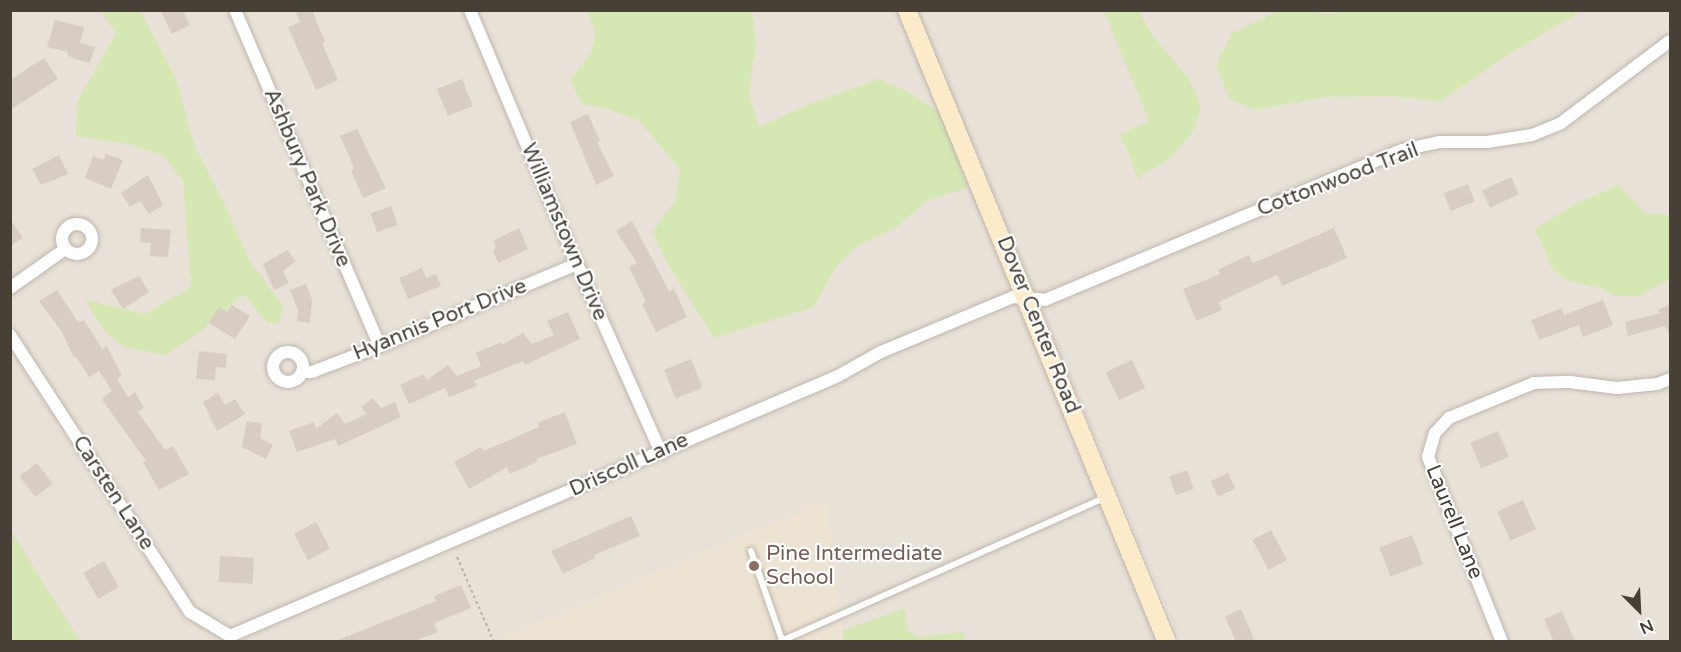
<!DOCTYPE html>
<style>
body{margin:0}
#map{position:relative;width:1681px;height:652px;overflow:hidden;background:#f4efe9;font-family:"Varela Round",sans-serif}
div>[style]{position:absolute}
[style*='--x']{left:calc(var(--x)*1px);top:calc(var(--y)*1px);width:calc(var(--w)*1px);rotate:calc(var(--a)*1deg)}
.residential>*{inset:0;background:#e8e1d7}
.education>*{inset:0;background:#ece3d3}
.green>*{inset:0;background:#d5e7b3}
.building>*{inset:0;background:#d8cdc2;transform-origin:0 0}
.path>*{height:2px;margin-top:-1px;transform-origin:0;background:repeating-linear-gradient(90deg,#c0b19d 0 3px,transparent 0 6px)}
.roads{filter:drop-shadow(0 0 2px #bfb6ac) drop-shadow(0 0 2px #bfb6ac)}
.lane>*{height:6px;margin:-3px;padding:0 3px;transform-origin:3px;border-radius:3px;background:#fff}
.street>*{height:12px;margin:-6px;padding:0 6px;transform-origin:6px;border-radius:6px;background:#fff}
.street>.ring{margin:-6px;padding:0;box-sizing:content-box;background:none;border:12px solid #fff;border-radius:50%}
.secondary>*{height:18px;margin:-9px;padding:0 9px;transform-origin:9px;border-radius:9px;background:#fdebca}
.dots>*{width:16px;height:16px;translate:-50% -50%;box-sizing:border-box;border:3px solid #fff;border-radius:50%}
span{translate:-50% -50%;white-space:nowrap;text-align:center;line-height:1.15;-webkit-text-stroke:4.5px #fff;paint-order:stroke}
.street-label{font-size:21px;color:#474037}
.education-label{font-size:21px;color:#785e54}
.left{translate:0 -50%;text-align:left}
.frame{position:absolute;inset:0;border:12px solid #474037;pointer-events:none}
.north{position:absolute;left:1609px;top:580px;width:60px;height:60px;-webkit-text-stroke:4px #fff;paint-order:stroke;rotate:156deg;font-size:16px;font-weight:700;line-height:24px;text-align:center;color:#474037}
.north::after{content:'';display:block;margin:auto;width:21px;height:27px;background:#474037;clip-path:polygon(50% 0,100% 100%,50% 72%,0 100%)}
</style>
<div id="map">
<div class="residential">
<i style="clip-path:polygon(10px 11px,901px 11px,1162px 641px,11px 641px)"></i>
<i style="clip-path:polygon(917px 11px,1670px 11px,1670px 641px,1180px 641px)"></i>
</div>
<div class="education">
<i style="clip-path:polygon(827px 500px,844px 641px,496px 641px)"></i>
</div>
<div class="green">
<i style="clip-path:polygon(101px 11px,140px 11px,176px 78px,195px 147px,225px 205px,250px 262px,284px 307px,278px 324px,266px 322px,244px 294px,201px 331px,166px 355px,124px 347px,105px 332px,85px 300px,145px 314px,191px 287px,183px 181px,164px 156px,129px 144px,76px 136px,77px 102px,116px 33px)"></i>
<i style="clip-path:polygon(587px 11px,752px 11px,756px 45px,749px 92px,758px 127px,815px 102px,879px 79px,910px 93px,945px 116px,967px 188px,927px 201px,894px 229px,857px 246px,836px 267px,814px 307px,714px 338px,666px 261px,653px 232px,675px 201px,680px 170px,640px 121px,608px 109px,582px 104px,570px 80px,592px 52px,596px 31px)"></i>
<i style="clip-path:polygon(1104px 11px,1139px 11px,1152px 35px,1189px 79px,1201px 106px,1197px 123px,1188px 138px,1167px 161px,1142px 174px,1139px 181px,1120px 134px,1149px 121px)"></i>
<i style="clip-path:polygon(1347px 11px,1347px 10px,1582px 11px,1506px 56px,1441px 101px,1389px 96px,1325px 97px,1255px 110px,1230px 99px,1216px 66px,1232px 33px,1279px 11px,1312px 11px,1327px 14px)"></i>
<i style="clip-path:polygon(1619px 185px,1646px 214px,1670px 215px,1670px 279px,1639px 296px,1616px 296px,1601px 288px,1569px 281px,1553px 270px,1535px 229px,1579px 202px)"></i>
<i style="clip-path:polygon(11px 531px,80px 641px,11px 641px)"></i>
<i style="clip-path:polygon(905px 608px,907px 630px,918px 637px,963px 632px,966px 638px,962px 642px,844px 641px,842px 631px)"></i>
</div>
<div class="building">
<i style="clip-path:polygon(160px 10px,183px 10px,190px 25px,172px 34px)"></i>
<i style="clip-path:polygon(295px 10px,312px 10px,325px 42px,322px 43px,338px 80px,316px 90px,288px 27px,300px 22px)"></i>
<i style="clip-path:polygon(55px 20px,84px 27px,80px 43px,95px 47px,90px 63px,75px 59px,67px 55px,68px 52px,47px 47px)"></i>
<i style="clip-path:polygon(44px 58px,58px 79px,10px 110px,10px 80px)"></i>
<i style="left:462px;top:79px;width:29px;height:27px;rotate:68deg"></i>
<i style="clip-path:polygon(588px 114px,600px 141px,597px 142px,614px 176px,596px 185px,570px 122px)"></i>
<i style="clip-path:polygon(357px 129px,386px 188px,363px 198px,351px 170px,354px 168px,340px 136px)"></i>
<i style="clip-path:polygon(106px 154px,123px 160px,111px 189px,85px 178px,93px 156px,103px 160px)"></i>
<i style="clip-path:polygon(59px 155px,68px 174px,41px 185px,32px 169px)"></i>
<i style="clip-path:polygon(148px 175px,163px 205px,149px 214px,140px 201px,130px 207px,121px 193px)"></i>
<i style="left:1511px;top:177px;width:19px;height:32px;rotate:65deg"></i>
<i style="left:1468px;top:184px;width:19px;height:26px;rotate:69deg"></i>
<i style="left:391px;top:206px;width:20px;height:22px;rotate:70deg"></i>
<i style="clip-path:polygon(10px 219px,23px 238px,10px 246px)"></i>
<i style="clip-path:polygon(632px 221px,669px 291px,674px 289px,687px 317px,656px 332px,642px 304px,646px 302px,629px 267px,637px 263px,616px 231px)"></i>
<i style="clip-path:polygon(141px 228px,171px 230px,168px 257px,150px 256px,151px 243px,140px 242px)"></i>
<i style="clip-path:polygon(519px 228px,528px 249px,498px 263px,493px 250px,496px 248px,493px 241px)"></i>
<i style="clip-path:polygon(1334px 228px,1347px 258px,1282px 286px,1277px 275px,1219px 302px,1222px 310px,1196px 321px,1183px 289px,1220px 274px,1218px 270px,1249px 255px,1253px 263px)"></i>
<i style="clip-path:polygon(287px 250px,296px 261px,283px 271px,289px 283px,274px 290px,263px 264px)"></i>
<i style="clip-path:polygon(422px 268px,426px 278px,436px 274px,441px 286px,408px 299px,399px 278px)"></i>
<i style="clip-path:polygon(139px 276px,149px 292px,123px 309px,111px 290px)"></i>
<i style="clip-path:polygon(306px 284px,312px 300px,310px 323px,297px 321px,298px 310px,290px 290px)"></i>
<i style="clip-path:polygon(57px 290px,78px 322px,84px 320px,102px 349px,107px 346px,122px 376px,117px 379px,128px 397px,135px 392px,144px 408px,138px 412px,165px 450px,173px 446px,189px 474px,159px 490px,143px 462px,146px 461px,103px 401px,103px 397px,112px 391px,99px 371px,89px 377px,76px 357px,74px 358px,62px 332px,39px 301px)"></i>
<i style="clip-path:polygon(1603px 300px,1613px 325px,1583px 337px,1579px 325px,1539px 340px,1531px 320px,1562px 308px,1564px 315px)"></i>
<i style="clip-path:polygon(1671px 304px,1671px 338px,1665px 326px,1628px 336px,1625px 322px,1660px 313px,1658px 310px)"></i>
<i style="clip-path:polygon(232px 305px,250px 316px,235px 339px,209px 323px,219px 307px,227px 312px)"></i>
<i style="clip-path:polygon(568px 312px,580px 339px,525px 365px,523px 361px,474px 381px,477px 386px,449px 397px,445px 388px,409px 404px,400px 385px,424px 374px,427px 380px,448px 365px,457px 376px,481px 366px,476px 353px,501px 342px,502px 345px,523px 333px,532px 344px,554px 335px,547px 321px)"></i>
<i style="clip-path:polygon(199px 351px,227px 354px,226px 368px,216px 367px,215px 380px,196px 379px)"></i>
<i style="left:691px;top:359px;width:31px;height:29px;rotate:68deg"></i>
<i style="left:1132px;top:360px;width:31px;height:29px;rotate:65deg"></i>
<i style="clip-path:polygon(218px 393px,225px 405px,235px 399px,245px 414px,217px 431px,203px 402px)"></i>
<i style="clip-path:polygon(373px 398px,381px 408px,395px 402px,401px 417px,338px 446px,335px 439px,297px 452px,289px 431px,314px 422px,316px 429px,337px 413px,345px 424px,367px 414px,361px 407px)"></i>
<i style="clip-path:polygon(565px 412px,577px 444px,536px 459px,537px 462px,510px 474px,507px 467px,469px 489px,454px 462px,481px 447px,484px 451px,539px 427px,537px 423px)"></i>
<i style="clip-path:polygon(247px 421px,262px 423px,260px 438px,273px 445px,266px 459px,242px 447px)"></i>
<i style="left:1498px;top:431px;width:28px;height:30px;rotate:67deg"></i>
<i style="left:37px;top:463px;width:26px;height:22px;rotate:53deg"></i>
<i style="left:1187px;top:470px;width:20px;height:19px;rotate:70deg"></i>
<i style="left:1228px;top:473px;width:17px;height:19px;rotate:65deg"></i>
<i style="left:1523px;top:500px;width:32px;height:28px;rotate:66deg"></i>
<i style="clip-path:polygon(631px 516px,640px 536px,594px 555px,595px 558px,563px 574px,551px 551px)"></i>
<i style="left:316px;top:522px;width:30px;height:25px;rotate:62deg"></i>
<i style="left:1271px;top:530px;width:34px;height:21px;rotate:62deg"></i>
<i style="left:1412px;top:535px;width:31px;height:35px;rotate:69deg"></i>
<i style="left:220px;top:556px;width:34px;height:26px;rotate:3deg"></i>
<i style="left:104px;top:561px;width:30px;height:24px;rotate:60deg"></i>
<i style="clip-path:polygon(461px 585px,471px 608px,434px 623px,438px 632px,412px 642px,333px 642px,436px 601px,434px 596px)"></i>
<i style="clip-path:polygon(1241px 609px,1254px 639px,1248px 642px,1236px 642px,1225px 617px)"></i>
<i style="clip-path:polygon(1562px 611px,1575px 642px,1554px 642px,1544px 619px)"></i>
</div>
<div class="path">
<i style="--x:457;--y:557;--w:93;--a:66.5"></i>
</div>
<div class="roads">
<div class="lane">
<i style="--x:751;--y:551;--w:94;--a:70.8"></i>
<i style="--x:779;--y:642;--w:355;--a:-23.9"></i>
</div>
<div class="street">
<i style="--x:235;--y:10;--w:366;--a:66.7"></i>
<i style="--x:470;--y:10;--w:276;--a:67.2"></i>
<i style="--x:577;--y:264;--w:207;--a:66"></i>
<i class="ring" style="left:62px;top:224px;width:18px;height:18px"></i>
<i style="--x:10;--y:288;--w:67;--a:-35.3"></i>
<i style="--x:10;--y:335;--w:330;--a:57"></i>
<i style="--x:190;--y:612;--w:47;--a:31"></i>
<i class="ring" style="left:273px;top:352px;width:18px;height:18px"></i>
<i style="--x:302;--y:372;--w:10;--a:0"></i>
<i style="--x:312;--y:372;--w:73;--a:-20.9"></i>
<i style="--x:380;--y:346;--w:213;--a:-22.6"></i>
<i style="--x:230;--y:636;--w:661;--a:-23.15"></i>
<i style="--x:838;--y:376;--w:49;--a:-29.2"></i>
<i style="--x:881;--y:352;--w:143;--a:-22.6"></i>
<i style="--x:1013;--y:297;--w:32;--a:5"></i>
<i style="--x:1045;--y:300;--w:387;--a:-22.8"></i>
<i style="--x:1402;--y:150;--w:38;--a:-12"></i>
<i style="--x:1439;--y:142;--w:48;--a:0"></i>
<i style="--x:1487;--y:142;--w:46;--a:-8.8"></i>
<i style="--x:1532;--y:135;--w:31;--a:-22"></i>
<i style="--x:1561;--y:123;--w:136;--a:-37"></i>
<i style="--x:1502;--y:642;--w:199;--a:-111.8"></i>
<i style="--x:1428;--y:457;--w:25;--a:-74"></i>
<i style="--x:1435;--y:433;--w:21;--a:-47"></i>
<i style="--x:1449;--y:418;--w:92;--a:-22.4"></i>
<i style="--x:1534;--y:383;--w:36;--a:-2"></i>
<i style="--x:1570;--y:382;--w:47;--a:7.3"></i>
<i style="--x:1617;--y:388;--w:40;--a:-5.7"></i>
<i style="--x:1657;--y:384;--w:14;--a:-21"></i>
</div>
<div class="secondary">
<i style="--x:907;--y:10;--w:683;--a:67.64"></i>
</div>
</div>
<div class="dots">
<i style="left:754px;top:566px;background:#8d6e63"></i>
</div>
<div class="street-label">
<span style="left:307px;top:178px;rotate:67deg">Ashbury Park Drive</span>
<span style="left:1338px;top:180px;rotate:-21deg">Cottonwood Trail</span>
<span style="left:564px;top:232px;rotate:67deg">Williamstown Drive</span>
<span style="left:440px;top:320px;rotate:-22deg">Hyannis Port Drive</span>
<span style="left:1038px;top:325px;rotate:68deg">Dover Center Road</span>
<span style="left:629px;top:465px;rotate:-24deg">Driscoll Lane</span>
<span style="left:113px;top:493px;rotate:57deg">Carsten Lane</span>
<span style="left:1454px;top:522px;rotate:68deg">Laurell Lane</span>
</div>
<div class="education-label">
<span class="left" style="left:766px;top:566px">Pine Intermediate<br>School</span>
</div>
<div class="frame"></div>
<div class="north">N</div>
</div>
